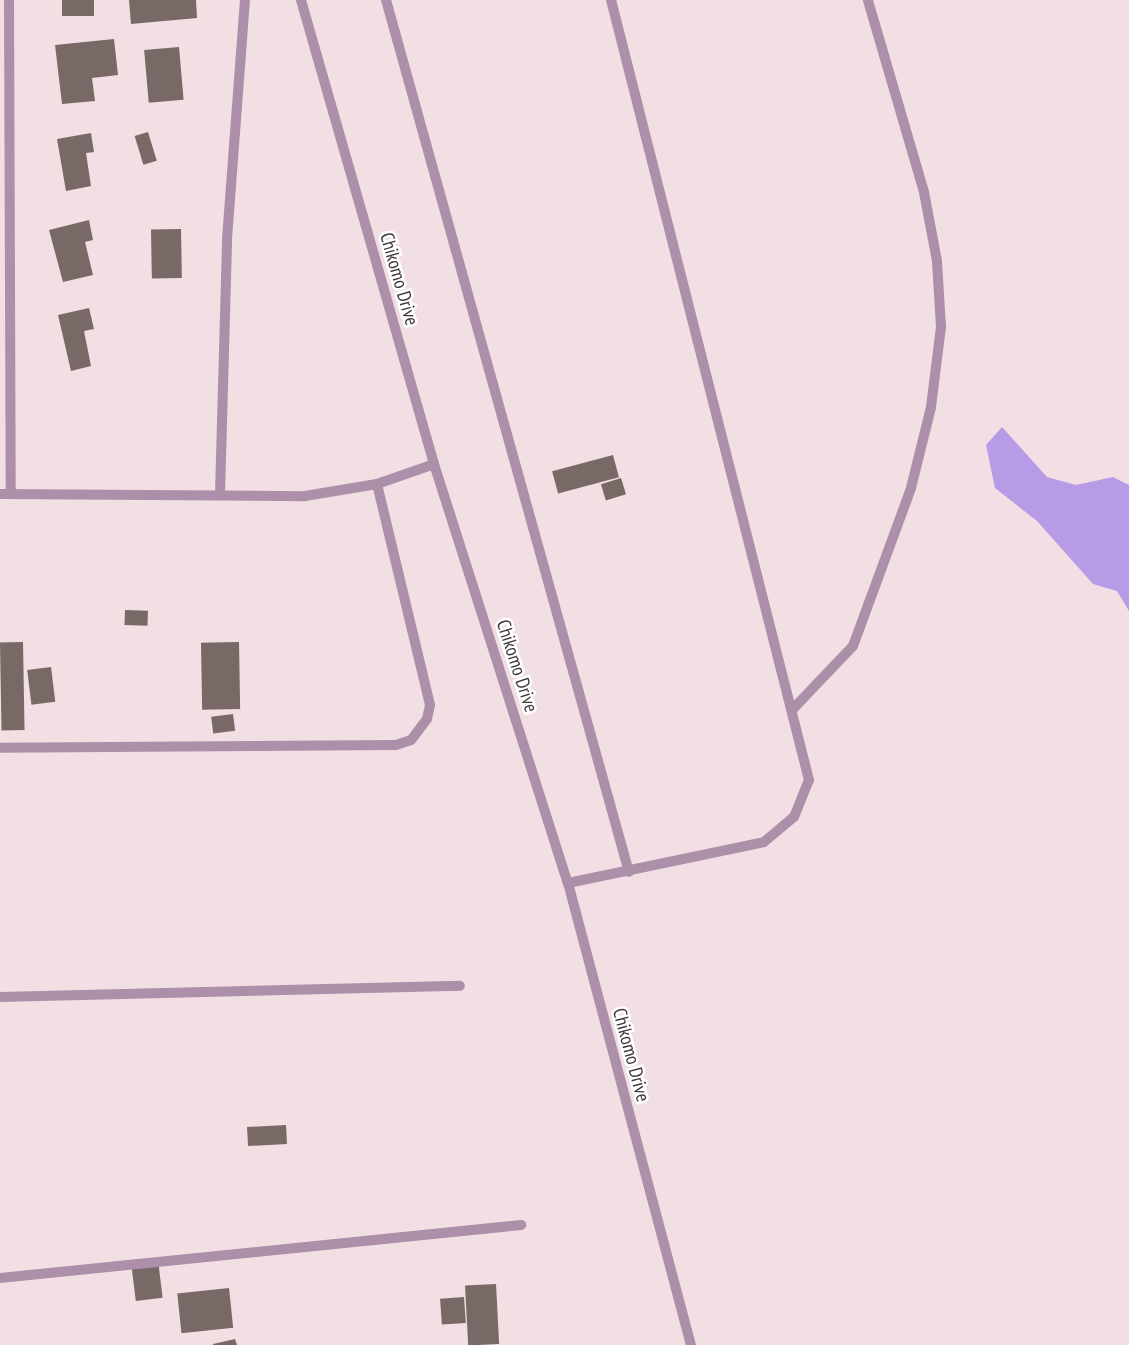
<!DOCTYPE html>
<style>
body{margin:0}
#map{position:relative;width:1129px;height:1345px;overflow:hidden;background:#f1dfe4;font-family:"PT Sans Narrow",sans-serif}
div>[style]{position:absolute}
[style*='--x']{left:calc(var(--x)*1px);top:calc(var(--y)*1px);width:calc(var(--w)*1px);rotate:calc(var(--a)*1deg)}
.water>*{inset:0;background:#b79be6}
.building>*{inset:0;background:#786866;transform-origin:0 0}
.minor>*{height:10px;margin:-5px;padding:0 5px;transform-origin:5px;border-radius:5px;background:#ac8fa9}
.tertiary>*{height:10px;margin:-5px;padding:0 5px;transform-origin:5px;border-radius:5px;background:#ac8fa9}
span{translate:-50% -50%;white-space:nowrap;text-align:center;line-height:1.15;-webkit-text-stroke:5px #fff;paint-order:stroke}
.street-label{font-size:19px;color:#3f383a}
</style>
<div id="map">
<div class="water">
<i style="clip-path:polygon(1002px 427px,1047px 477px,1076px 485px,1113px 477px,1129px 485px,1129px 611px,1117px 591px,1093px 584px,1037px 521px,995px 488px,986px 445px)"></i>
</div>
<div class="building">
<i style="left:62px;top:0;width:32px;height:16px"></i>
<i style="clip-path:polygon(129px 0,196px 0,197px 18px,131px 24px)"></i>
<i style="clip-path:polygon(114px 39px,118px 75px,92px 78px,95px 101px,62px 104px,55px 45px)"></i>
<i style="left:179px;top:47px;width:53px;height:35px;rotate:85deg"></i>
<i style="left:148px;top:132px;width:30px;height:14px;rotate:73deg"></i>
<i style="clip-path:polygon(91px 133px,94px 152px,86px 153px,91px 186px,66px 191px,57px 139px)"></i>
<i style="clip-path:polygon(89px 220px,93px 240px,85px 242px,93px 275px,63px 282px,49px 230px)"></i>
<i style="left:181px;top:229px;width:49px;height:30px;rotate:89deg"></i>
<i style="clip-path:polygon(89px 308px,94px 329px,84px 331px,91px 366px,71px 371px,58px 315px)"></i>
<i style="left:613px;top:455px;width:23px;height:63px;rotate:75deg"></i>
<i style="left:621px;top:478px;width:17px;height:21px;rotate:73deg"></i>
<i style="left:125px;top:610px;width:23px;height:15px;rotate:2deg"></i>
<i style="left:23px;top:642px;width:88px;height:23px;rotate:89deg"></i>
<i style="left:239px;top:642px;width:67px;height:38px;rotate:89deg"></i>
<i style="left:51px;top:667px;width:35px;height:24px;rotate:83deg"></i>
<i style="left:233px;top:714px;width:17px;height:22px;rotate:83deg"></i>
<i style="left:286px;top:1125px;width:19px;height:39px;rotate:87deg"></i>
<i style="left:158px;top:1260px;width:38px;height:27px;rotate:83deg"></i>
<i style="left:496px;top:1284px;width:60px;height:31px;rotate:87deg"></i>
<i style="left:229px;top:1288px;width:40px;height:52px;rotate:84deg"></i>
<i style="left:464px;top:1297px;width:26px;height:24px;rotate:86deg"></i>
<i style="clip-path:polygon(235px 1339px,237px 1345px,213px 1345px,213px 1344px)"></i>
</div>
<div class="minor">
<i style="--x:9;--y:0;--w:493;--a:89.8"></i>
<i style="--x:386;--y:0;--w:905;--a:74.43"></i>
<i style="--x:377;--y:484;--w:60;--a:-19.3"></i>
<i style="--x:0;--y:494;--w:305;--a:0.4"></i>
<i style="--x:305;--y:496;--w:73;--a:-9.5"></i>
<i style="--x:377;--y:484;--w:227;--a:76.5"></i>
<i style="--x:430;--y:705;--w:14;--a:102"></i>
<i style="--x:427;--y:719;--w:26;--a:127"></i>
<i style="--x:411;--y:740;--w:16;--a:162"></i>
<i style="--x:396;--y:745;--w:396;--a:179.6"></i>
<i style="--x:220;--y:494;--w:255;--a:-88.4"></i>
<i style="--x:227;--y:239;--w:240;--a:-85.7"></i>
<i style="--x:792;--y:710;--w:88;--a:-46.4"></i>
<i style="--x:853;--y:646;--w:168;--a:-69.8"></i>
<i style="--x:911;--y:488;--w:83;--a:-76.1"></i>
<i style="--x:931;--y:407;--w:81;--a:-82.9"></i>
<i style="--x:941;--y:327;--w:66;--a:-93.5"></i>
<i style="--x:937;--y:261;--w:70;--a:-100.7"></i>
<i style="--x:924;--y:192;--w:200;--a:-106.3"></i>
<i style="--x:568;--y:883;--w:200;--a:-11.8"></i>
<i style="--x:764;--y:842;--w:39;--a:-40"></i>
<i style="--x:794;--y:817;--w:40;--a:-68"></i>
<i style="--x:809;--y:780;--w:805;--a:-104.24"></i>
<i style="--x:0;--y:997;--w:460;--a:-1.4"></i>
<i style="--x:0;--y:1278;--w:524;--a:-5.81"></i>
</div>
<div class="tertiary">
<i style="--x:301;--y:0;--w:483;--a:74"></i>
<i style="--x:434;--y:464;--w:440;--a:72.3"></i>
<i style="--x:568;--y:883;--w:478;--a:75.1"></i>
</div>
<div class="street-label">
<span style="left:399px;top:279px;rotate:74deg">Chikomo Drive</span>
<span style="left:517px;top:666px;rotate:72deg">Chikomo Drive</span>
<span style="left:631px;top:1055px;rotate:75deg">Chikomo Drive</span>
</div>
</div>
